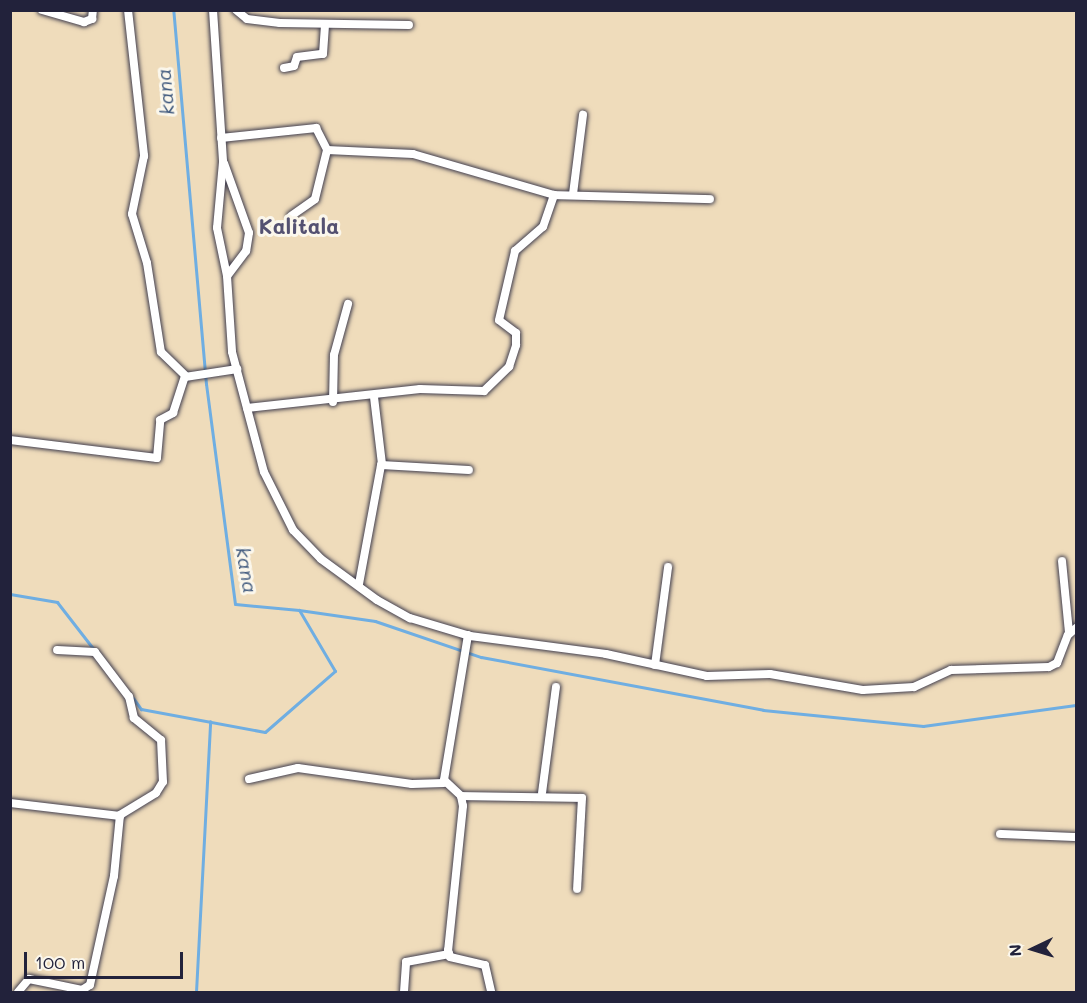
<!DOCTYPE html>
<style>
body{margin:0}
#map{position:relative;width:1087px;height:1003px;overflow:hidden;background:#efdcbb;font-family:Mali,sans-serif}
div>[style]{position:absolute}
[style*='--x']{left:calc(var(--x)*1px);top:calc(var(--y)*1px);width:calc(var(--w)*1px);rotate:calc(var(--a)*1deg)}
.stream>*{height:3px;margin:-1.5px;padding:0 1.5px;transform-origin:1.5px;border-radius:1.5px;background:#6faee2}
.roads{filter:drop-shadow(0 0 2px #413e4e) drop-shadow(0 0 2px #413e4e)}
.street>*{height:8px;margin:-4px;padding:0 4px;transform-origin:4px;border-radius:4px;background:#fff}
span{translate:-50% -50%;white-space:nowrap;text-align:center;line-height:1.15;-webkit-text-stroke:6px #fbf7ec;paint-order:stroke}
.water-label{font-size:20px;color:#415a7e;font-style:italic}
.quarter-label{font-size:21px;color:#545171;font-weight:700}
.frame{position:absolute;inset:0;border:12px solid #22223b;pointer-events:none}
.north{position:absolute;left:1003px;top:919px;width:60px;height:60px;-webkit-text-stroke:4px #fbf7ec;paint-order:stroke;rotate:266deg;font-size:16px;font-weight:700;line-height:24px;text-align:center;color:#22223b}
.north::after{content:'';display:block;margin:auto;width:21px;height:27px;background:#22223b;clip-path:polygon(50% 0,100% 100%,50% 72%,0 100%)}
.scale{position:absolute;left:24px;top:952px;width:159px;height:27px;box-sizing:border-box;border:3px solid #22223b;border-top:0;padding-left:8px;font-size:18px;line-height:21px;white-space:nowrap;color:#22223b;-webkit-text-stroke:4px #fbf7ec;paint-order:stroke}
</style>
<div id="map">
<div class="stream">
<i style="--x:10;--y:594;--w:48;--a:9.7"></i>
<i style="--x:57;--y:602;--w:62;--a:52.2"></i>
<i style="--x:299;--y:610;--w:77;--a:8.2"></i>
<i style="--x:375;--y:621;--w:112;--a:18.8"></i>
<i style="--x:481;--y:657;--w:287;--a:10.6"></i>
<i style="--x:763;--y:710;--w:161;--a:5.7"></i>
<i style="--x:923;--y:726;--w:154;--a:-7.8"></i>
<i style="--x:133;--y:698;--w:14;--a:54"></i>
<i style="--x:141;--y:709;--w:126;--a:10.5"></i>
<i style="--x:265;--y:732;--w:93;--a:-41.1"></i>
<i style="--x:335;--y:671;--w:71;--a:-120.5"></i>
<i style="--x:299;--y:610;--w:64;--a:-174.6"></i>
<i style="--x:235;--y:604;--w:222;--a:-97.5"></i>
<i style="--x:206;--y:384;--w:375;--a:-95"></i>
<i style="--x:196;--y:992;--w:271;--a:-87"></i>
</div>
<div class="roads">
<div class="street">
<i style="--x:42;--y:10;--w:44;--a:15.9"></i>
<i style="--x:84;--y:22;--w:9;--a:-21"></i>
<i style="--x:92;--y:19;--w:9;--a:-84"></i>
<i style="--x:128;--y:10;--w:147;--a:83.7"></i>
<i style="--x:144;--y:156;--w:59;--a:101.7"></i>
<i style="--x:132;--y:214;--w:51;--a:73"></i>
<i style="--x:147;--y:263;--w:90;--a:81.1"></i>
<i style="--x:161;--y:352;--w:35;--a:44"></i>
<i style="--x:213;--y:10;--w:152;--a:86.2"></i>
<i style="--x:223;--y:162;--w:66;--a:95.2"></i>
<i style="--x:217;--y:228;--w:49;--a:78.2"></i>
<i style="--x:227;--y:276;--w:76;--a:86.2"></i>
<i style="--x:232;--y:352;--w:124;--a:75.1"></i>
<i style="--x:264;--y:472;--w:65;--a:63.4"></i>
<i style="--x:293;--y:530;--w:40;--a:46"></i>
<i style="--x:321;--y:559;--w:69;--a:36.2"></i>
<i style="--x:377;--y:600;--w:38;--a:29"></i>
<i style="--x:410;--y:618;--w:63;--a:16.7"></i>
<i style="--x:470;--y:636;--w:137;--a:7.5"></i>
<i style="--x:606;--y:654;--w:103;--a:12.3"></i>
<i style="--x:707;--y:676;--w:63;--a:-1.8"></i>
<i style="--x:770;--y:674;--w:94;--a:9.8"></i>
<i style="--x:863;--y:690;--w:51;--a:-3.4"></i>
<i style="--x:914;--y:687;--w:41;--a:-24.7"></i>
<i style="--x:951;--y:670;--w:98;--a:-1.8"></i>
<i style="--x:1049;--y:667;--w:9;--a:-27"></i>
<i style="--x:1057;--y:663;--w:30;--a:-69"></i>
<i style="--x:1068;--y:635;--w:11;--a:-41"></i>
<i style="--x:236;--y:10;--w:14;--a:39"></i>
<i style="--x:247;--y:19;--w:33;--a:7"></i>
<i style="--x:280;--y:23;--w:129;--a:0.9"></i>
<i style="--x:284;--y:68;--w:10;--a:-11"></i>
<i style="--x:294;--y:66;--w:9;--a:-72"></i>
<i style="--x:297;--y:57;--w:26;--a:-7"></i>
<i style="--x:323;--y:54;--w:29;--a:-86"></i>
<i style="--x:221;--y:138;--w:96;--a:-6"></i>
<i style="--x:316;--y:128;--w:25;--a:63"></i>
<i style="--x:327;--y:150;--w:86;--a:2.7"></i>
<i style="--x:413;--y:154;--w:147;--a:16.2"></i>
<i style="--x:224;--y:163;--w:74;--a:70.3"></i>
<i style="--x:249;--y:233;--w:18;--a:99"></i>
<i style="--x:246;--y:251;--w:31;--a:127"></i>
<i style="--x:573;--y:194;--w:80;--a:-82.8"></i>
<i style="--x:291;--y:216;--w:29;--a:-35"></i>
<i style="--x:315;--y:199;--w:50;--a:-76.2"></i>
<i style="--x:374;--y:397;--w:67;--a:83.2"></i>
<i style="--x:333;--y:402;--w:47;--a:-88.8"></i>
<i style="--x:334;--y:355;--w:53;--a:-74.6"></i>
<i style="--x:247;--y:408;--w:174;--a:-6.3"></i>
<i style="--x:420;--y:389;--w:64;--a:1.8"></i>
<i style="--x:484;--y:391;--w:35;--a:-44"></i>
<i style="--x:509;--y:367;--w:23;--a:-72"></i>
<i style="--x:516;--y:345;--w:12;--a:-90"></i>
<i style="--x:516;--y:333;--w:21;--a:-143"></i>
<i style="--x:499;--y:320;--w:71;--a:-76.9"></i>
<i style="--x:515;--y:251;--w:37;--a:-41"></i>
<i style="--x:543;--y:227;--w:34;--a:-71"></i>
<i style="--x:554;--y:195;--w:156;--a:1.5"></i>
<i style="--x:10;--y:440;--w:148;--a:7"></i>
<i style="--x:157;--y:458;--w:38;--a:-85"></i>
<i style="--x:160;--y:420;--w:15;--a:-28"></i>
<i style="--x:173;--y:413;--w:38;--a:-72"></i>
<i style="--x:185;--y:377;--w:53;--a:-8.7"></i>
<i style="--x:1062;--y:561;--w:72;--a:84.4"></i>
<i style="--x:359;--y:584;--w:121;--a:-79.5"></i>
<i style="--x:381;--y:465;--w:88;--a:3.3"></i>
<i style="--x:468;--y:635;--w:147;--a:99.4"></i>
<i style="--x:444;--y:780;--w:23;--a:43"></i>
<i style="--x:461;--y:796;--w:10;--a:79"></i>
<i style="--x:463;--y:806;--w:145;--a:95.9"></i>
<i style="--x:448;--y:950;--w:7;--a:74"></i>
<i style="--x:450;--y:957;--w:36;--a:13"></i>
<i style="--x:485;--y:965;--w:28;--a:77"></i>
<i style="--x:655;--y:665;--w:99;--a:-82.4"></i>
<i style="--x:249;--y:779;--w:50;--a:-12.7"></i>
<i style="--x:298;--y:768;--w:115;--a:8"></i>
<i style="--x:412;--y:784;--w:32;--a:-2"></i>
<i style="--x:542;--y:793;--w:107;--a:-82.5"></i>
<i style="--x:461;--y:796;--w:121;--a:0.9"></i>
<i style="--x:582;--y:798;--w:91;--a:93.1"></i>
<i style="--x:10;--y:803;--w:111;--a:6.7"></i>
<i style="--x:1000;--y:834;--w:76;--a:2.3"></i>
<i style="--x:18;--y:992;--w:17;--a:-50"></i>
<i style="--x:29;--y:979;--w:54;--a:11.7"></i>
<i style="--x:82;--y:990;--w:9;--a:-32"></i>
<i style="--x:90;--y:985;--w:112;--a:-77.6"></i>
<i style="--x:114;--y:876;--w:61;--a:-84.4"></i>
<i style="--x:120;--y:815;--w:42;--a:-31.4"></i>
<i style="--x:156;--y:793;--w:13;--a:-58"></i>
<i style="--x:163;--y:782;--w:42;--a:-92.7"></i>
<i style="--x:161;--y:740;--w:35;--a:-141"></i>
<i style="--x:134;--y:718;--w:22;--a:-103"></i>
<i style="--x:129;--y:697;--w:56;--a:-127.1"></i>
<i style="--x:95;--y:652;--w:38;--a:-177"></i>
<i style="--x:404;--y:992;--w:30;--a:-86"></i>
<i style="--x:406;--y:962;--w:44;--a:-10.5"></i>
</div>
</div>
<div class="water-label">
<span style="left:165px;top:92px;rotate:-95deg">kana</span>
<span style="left:247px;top:570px;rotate:80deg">kana</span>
</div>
<div class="quarter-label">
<span style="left:299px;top:226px">Kalitala</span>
</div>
<div class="frame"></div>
<div class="north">N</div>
<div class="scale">100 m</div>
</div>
